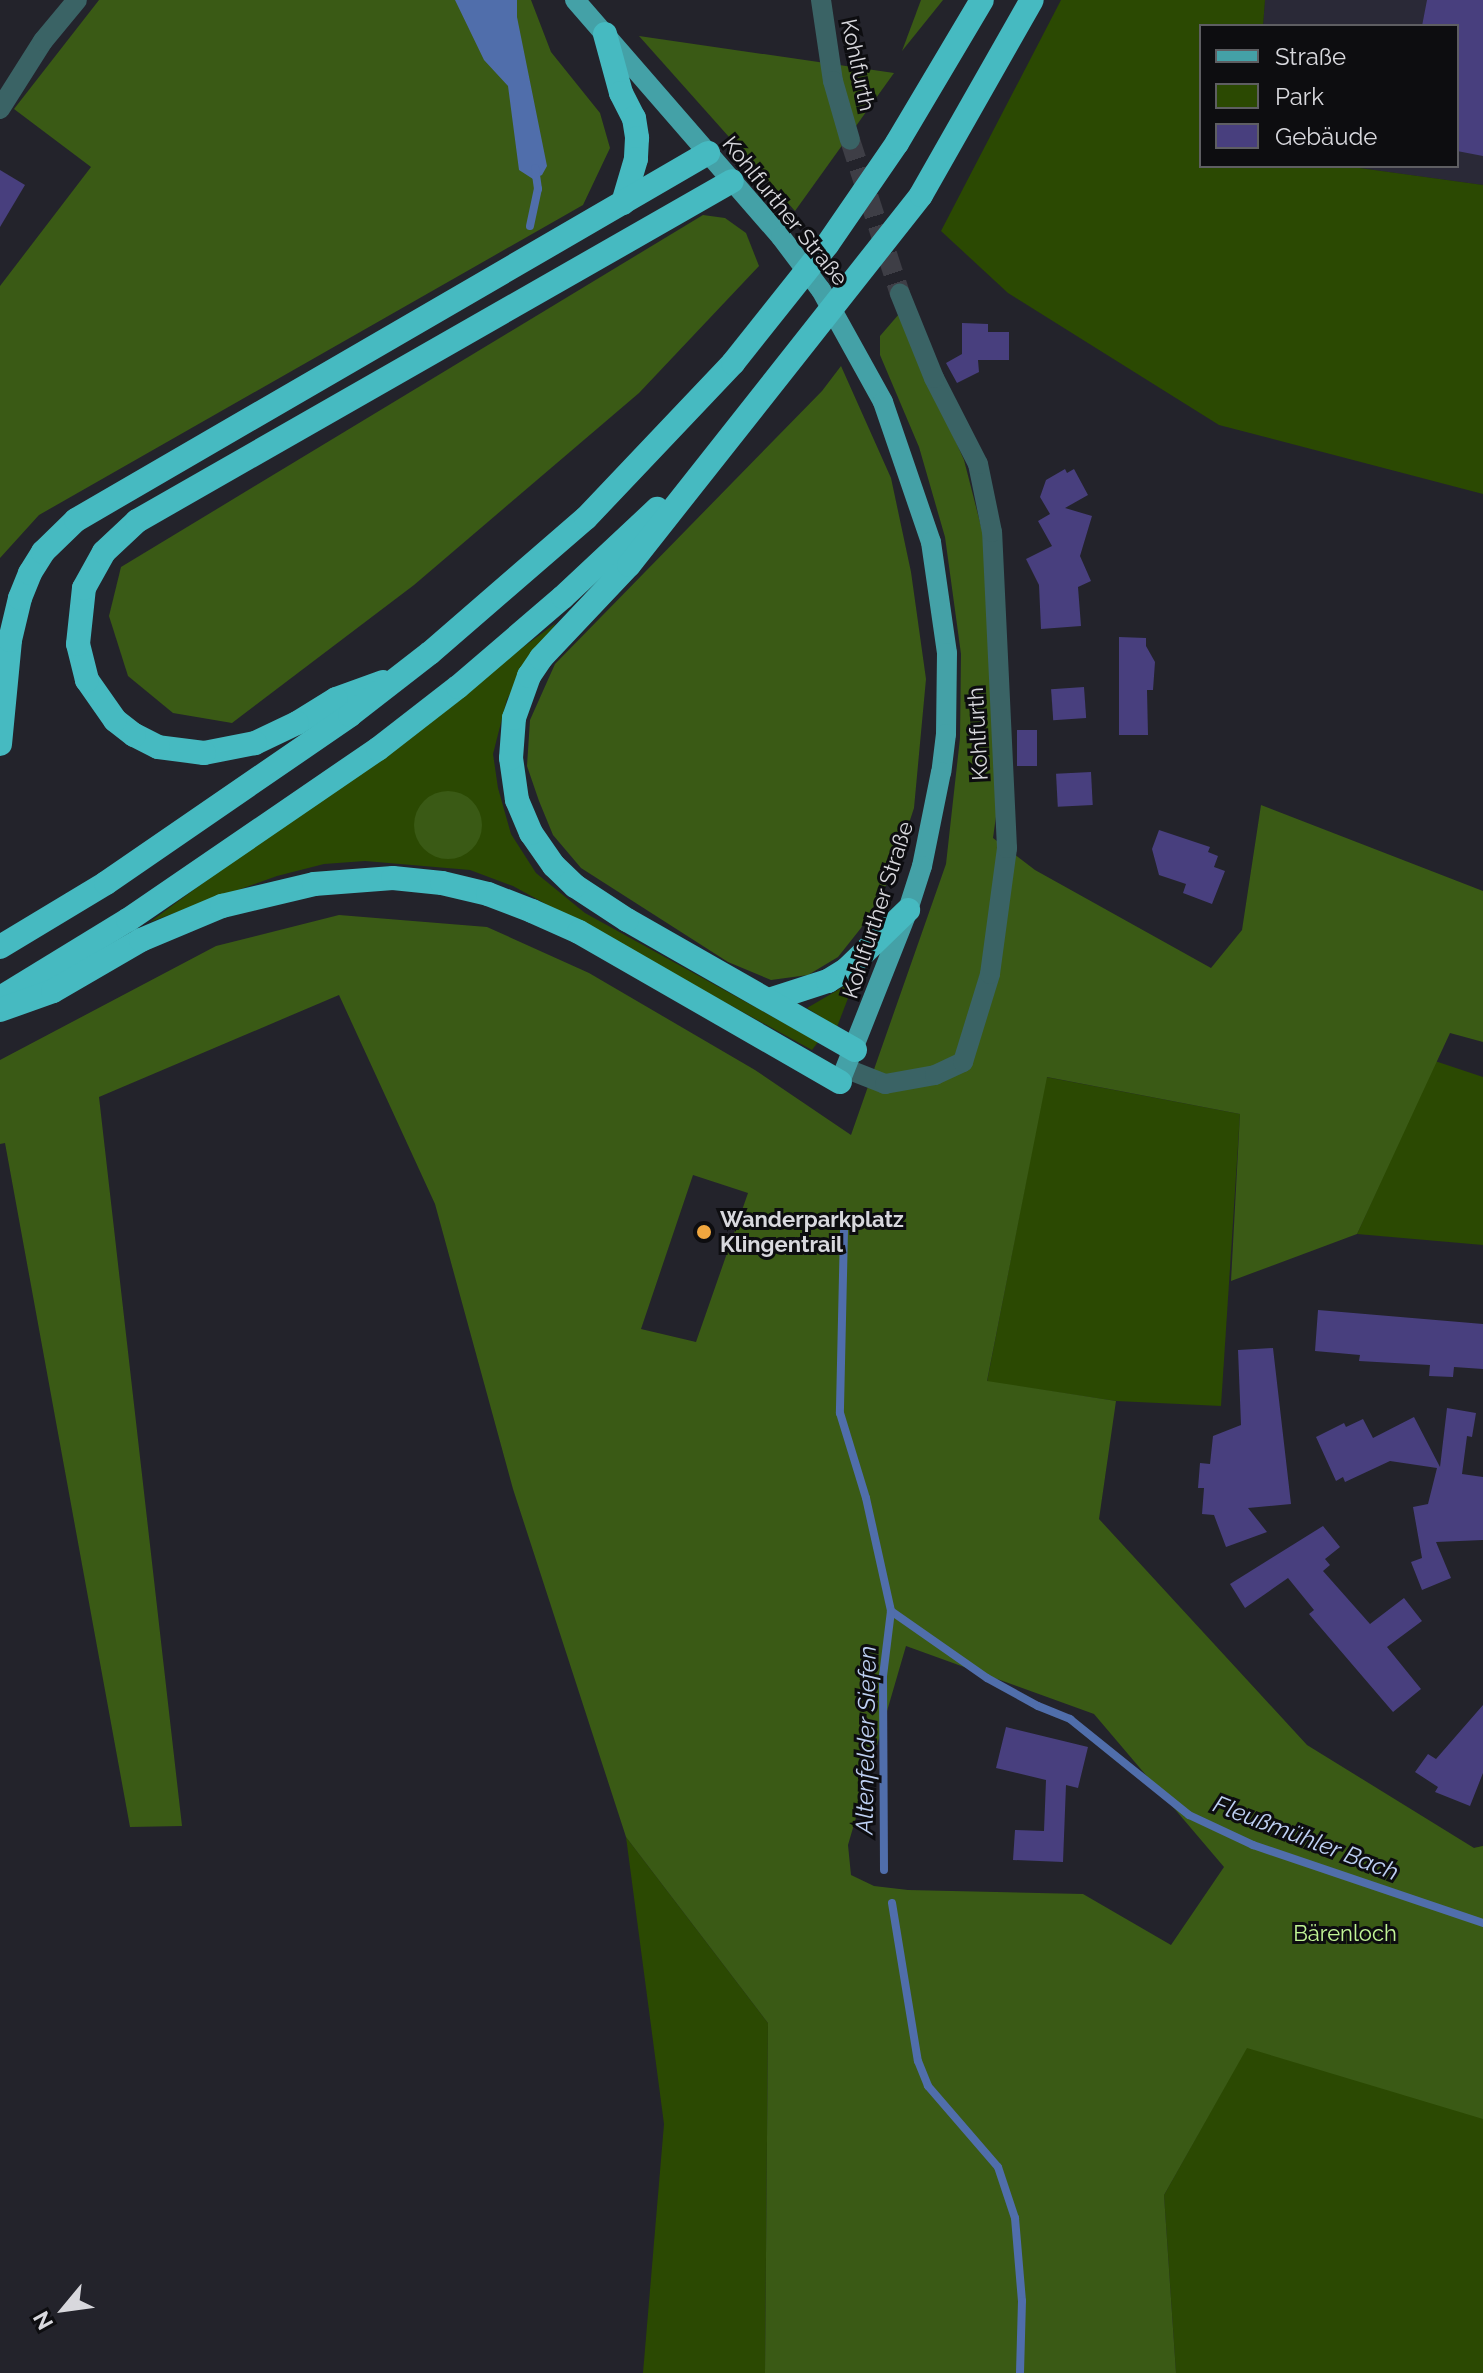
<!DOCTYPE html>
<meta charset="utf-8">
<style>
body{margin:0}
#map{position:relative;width:1483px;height:2373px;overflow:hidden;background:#23232b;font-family:Raleway,sans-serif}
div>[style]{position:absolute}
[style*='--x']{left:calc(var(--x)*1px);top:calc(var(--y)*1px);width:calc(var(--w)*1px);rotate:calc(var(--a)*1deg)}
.built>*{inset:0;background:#2a2937}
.green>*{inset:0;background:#2b4902}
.forest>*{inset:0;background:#3a5a15}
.round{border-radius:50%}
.water>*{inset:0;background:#506eab}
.stream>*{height:8px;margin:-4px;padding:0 4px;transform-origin:4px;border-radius:4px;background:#506eab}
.building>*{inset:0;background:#483f7e;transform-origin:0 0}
.minor-tunnel>*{height:20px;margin-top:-10px;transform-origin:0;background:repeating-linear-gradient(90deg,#3e3e46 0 20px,transparent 0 30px)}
.minor>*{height:20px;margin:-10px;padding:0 10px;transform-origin:10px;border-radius:10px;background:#3a6365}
.major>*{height:20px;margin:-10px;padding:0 10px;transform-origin:10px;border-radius:10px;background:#44a1a7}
.highway>*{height:24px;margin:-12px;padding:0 12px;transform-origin:12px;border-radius:12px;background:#46bac1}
.dots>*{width:22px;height:22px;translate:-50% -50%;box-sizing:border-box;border:4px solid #0d0d10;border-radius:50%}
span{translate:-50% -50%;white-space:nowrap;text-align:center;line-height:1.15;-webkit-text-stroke:6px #0d0d10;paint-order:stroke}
.street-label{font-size:22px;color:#d8d8dd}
.poi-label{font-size:22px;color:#d8d8dd;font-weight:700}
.left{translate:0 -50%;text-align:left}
.park-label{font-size:22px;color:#c2f596}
.water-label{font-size:24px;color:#bed0f3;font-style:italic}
.legend{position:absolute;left:1199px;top:24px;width:260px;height:144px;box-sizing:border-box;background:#0d0d10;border:2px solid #5e5e62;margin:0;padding:10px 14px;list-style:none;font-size:24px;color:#d8d8dd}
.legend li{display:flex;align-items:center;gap:16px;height:40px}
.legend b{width:40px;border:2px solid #5e5e62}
.north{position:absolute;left:24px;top:2269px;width:80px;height:80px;-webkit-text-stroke:6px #0d0d10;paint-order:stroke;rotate:241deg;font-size:22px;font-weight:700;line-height:32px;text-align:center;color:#d8d8dd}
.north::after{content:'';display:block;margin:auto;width:28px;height:36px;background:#d8d8dd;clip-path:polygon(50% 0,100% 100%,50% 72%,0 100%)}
</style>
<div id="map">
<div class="built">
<i style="clip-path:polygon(1265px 0,1483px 0,1483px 185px,1345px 166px,1457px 166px,1457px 26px,1263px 26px)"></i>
</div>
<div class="green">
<i style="clip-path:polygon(1061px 0,1265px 0,1263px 26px,1201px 26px,1201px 166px,1345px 166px,1483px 185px,1483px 494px,1219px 425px,1008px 293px,941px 231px)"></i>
<i style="clip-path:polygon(556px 623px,507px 699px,493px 754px,498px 788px,511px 834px,536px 873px,585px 913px,818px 1042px,812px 1050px,513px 886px,470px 870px,365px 861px,324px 864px,277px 876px,150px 922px)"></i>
<i style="clip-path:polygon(855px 980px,837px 1027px,807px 1008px)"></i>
<i style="clip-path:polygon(1435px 1061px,1483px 1077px,1483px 1245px,1357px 1234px)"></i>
<i style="clip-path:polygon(1046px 1077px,1240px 1114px,1221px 1406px,1116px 1401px,987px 1382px)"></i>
<i style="clip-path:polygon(626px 1837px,768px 2023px,765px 2373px,643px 2373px,664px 2124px)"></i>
<i style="clip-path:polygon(1483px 1846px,1483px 2373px,1176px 2373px,1164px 2195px,1246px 2048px,1474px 1848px)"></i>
</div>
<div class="forest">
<i style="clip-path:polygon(99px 0,531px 0,551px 52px,600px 113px,610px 148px,583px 205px,39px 515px,0 558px,0 286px,91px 167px,14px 109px)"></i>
<i style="clip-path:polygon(921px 0,943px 0,902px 51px)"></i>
<i style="clip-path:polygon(639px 36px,894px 73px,795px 211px)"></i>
<i style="clip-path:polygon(703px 215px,725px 218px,746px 233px,759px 266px,639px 393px,414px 585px,232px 723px,173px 713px,128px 676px,109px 616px,121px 567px)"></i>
<i style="clip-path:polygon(evenodd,899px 314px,964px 460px,983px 534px,999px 795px,993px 838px,1035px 870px,1211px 968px,1242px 930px,1261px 805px,1483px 891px,1483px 1042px,1450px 1033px,1357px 1234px,1231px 1281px,1240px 1114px,1047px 1077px,987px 1381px,1116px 1401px,1099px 1519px,1307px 1745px,1474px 1848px,1483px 1846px,1483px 2119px,1247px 2048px,1164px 2195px,1176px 2373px,765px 2373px,768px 2023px,626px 1837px,513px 1489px,435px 1204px,339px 995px,99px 1097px,182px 1826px,130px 1827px,5px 1143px,0 1144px,0 1060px,216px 946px,339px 915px,487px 927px,589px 973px,755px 1070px,851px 1135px,946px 864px,960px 738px,961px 654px,945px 537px,919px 447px,880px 355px,880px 336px,899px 314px,693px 1175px,748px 1193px,696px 1342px,641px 1329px,693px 1175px,899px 314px,906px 1646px,1094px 1714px,1224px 1867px,1171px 1945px,1083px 1894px,908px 1890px,874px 1886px,851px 1875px,848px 1845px,906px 1646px)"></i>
<i style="clip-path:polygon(841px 366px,891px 478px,911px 572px,926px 679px,914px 808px,892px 875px,861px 928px,838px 957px,808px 975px,771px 980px,728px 962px,581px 868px,553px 835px,539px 801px,527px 766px,530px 720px,555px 664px,822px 391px)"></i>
<i class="round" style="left:414px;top:791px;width:68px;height:68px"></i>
</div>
<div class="water">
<i style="clip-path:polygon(455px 0,517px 0,517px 17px,547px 166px,542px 175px,533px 179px,519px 170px,508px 86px,484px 60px)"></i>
</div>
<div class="stream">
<i style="--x:530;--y:226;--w:38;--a:-78"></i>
<i style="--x:538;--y:189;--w:21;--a:-98"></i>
<i style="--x:844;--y:1231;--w:182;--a:91.3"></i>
<i style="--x:840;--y:1413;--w:89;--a:73"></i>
<i style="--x:866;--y:1498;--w:116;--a:77.5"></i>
<i style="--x:891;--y:1611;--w:117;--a:34.9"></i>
<i style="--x:987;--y:1678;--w:58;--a:28.8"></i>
<i style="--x:1038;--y:1706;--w:35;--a:22"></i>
<i style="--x:1070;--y:1719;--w:153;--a:38.9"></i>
<i style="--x:1189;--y:1815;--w:71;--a:25.1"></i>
<i style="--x:1253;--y:1845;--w:243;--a:18.7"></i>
<i style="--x:884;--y:1870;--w:194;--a:-90.3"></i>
<i style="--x:883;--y:1676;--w:65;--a:-83"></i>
<i style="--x:892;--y:1903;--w:160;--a:80.7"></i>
<i style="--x:918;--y:2061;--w:27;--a:68"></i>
<i style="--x:928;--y:2086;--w:107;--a:49.2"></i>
<i style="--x:998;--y:2167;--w:54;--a:71.6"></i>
<i style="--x:1015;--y:2218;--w:83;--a:85.2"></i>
<i style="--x:1022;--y:2301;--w:72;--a:91.6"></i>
</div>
<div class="building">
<i style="clip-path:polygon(1427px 0,1483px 0,1483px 156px,1457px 151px,1457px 26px,1422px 26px)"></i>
<i style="clip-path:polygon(0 170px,25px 185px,0 227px)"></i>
<i style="clip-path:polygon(962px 323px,988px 324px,988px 332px,1009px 332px,1009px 360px,978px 360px,979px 372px,957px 383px,946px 363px,962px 354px)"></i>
<i style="clip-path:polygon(1065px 469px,1067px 473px,1074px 469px,1088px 495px,1065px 508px,1092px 516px,1080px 556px,1091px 581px,1078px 587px,1081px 626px,1041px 629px,1039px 585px,1026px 559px,1052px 546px,1038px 521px,1050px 514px,1040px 497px,1046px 480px)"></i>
<i style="clip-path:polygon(1119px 637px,1146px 638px,1146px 646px,1155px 662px,1153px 690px,1147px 690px,1148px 735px,1119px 735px)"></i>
<i style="left:1084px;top:687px;width:31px;height:33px;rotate:86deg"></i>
<i style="left:1017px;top:730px;width:20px;height:36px"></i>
<i style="left:1091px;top:772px;width:33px;height:35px;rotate:87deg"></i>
<i style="clip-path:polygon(1159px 830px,1210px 847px,1208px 852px,1218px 856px,1214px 867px,1225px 871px,1212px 904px,1183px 893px,1186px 884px,1159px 875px,1152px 849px)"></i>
<i style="clip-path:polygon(1318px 1310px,1483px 1324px,1483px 1369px,1454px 1367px,1453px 1377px,1429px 1376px,1430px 1365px,1359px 1361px,1360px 1355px,1315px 1351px)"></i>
<i style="clip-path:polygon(1273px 1348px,1291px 1504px,1248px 1508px,1267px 1532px,1226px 1547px,1214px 1515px,1202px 1514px,1204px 1488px,1198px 1488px,1200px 1463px,1210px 1464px,1213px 1436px,1241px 1425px,1238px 1350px)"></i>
<i style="clip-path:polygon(1447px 1408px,1476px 1413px,1472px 1437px,1467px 1436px,1462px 1474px,1483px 1477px,1483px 1540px,1436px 1542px,1451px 1578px,1422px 1590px,1411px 1562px,1422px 1558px,1413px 1507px,1428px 1504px,1437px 1468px,1390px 1461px,1345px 1482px,1343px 1477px,1336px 1481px,1316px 1437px,1344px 1423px,1346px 1427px,1363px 1419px,1373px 1438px,1414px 1417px,1440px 1467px)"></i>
<i style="clip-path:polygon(1323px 1526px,1340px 1547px,1325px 1559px,1330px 1565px,1323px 1571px,1370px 1624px,1404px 1598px,1422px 1621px,1387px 1647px,1421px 1689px,1393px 1712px,1309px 1614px,1314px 1610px,1288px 1578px,1245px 1608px,1230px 1584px)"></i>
<i style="clip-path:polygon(1483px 1705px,1483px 1773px,1470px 1806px,1435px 1792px,1438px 1787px,1415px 1772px,1428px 1754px,1436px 1759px)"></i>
<i style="clip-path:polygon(1006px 1727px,1088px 1747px,1078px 1788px,1066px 1785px,1063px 1862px,1013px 1860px,1015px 1830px,1044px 1831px,1046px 1780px,996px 1768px)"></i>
</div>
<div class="minor-tunnel">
<i style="--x:850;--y:140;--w:162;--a:72"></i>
</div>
<div class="minor">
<i style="--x:821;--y:0;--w:82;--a:81.6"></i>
<i style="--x:833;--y:81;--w:61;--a:73.9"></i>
<i style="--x:0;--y:109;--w:80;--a:-57.7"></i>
<i style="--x:43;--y:41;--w:53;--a:-50.3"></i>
<i style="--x:847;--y:1069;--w:41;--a:21.5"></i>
<i style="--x:885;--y:1084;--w:51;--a:-10.2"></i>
<i style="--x:935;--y:1075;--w:31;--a:-25"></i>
<i style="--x:963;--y:1062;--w:92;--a:-72.9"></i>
<i style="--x:990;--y:974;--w:127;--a:-82.3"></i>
<i style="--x:1007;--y:848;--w:316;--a:-92.7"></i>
<i style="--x:992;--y:532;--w:69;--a:-101.6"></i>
<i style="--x:978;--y:464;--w:97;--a:-117.1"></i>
<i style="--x:934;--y:378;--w:91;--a:-112"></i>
</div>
<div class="major">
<i style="--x:575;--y:0;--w:314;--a:49"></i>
<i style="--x:781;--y:237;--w:66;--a:53"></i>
<i style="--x:821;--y:290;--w:128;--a:61"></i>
<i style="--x:883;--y:402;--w:148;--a:71.1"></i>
<i style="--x:931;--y:542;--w:112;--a:81.8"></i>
<i style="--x:947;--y:653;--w:81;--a:90.7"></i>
<i style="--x:946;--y:734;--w:38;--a:97"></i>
<i style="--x:941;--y:772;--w:96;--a:101.4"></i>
<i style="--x:922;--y:866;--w:46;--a:107.7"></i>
<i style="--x:908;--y:910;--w:185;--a:111.6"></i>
</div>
<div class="highway">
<i style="--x:605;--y:34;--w:61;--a:74.8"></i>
<i style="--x:621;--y:93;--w:28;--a:63"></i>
<i style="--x:634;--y:118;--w:20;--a:81"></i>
<i style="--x:637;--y:138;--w:21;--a:93"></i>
<i style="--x:636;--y:159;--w:46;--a:106.5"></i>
<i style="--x:383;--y:682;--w:50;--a:160.1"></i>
<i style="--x:336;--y:699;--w:46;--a:148.4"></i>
<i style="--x:297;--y:723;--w:47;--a:154.5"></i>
<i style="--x:255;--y:743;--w:52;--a:168.9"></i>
<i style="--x:204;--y:753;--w:46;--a:-172.6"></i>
<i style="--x:158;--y:747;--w:27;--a:-153"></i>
<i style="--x:134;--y:735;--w:24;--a:-142"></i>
<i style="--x:115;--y:720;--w:49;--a:-125"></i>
<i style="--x:87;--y:680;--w:37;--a:-104"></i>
<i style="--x:78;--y:644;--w:56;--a:-83.9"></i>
<i style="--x:84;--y:588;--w:41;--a:-60.9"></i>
<i style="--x:104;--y:552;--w:45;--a:-43.2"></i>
<i style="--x:137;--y:521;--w:685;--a:-29.74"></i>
<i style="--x:0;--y:744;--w:104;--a:-84.5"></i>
<i style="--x:10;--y:640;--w:43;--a:-76.6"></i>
<i style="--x:20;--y:598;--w:27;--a:-68"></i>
<i style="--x:30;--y:573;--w:25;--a:-58"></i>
<i style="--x:43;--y:552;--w:46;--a:-44.1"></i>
<i style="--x:76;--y:520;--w:731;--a:-30.14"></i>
<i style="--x:0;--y:947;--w:124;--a:-31.1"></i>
<i style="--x:106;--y:883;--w:296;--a:-34.5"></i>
<i style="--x:350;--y:715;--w:101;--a:-37.8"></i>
<i style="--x:430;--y:653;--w:206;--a:-40.9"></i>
<i style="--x:586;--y:518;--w:214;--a:-46.5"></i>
<i style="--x:733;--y:363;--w:151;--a:-51.5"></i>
<i style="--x:827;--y:245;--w:124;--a:-55.5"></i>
<i style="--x:897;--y:143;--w:166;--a:-59.3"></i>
<i style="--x:0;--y:998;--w:150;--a:-31.4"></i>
<i style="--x:128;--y:920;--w:303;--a:-34.4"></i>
<i style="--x:378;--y:749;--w:101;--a:-37.8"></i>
<i style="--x:458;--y:687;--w:138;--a:-40.6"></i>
<i style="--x:563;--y:597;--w:129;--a:-43.1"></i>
<i style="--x:769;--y:1000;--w:62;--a:-17.9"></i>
<i style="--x:828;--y:981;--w:22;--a:-32"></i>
<i style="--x:847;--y:969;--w:85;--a:-44"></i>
<i style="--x:0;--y:1010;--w:56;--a:-19.7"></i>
<i style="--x:53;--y:991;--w:102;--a:-30.1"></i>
<i style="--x:141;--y:940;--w:88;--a:-22.8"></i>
<i style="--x:222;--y:906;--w:95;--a:-13.4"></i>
<i style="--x:314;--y:884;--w:79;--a:-4.3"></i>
<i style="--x:393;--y:878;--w:49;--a:5.8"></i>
<i style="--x:442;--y:883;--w:47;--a:13.4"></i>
<i style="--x:488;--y:894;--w:47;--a:21.1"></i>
<i style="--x:532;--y:911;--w:51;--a:24.1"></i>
<i style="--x:579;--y:932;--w:301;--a:29.9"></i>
<i style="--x:855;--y:1050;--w:262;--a:-150.3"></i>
<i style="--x:627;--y:920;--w:62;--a:-146.8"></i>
<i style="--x:575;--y:886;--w:29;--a:-136"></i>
<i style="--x:554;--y:866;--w:40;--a:-124.9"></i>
<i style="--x:531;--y:833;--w:36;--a:-113"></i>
<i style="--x:517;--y:800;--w:42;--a:-98.1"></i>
<i style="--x:511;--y:758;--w:40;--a:-85.7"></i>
<i style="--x:514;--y:718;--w:45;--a:-70.3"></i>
<i style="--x:529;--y:676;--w:22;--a:-56"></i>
<i style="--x:541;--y:658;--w:128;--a:-46.6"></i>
<i style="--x:629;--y:565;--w:471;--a:-51.7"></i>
<i style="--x:921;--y:195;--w:224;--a:-60.4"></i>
</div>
<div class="dots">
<i style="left:704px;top:1232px;background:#f0a63f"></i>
</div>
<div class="street-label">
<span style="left:858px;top:65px;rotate:78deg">Kohlfurth</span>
<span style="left:785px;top:211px;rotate:51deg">Kohlfurther Straße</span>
<span style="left:978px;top:734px;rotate:-93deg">Kohlfurth</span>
<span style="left:878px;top:910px;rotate:-72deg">Kohlfurther Straße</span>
</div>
<div class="poi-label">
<span class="left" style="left:720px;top:1232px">Wanderparkplatz<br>Klingentrail</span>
</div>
<div class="park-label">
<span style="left:1345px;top:1934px">Bärenloch</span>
</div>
<div class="water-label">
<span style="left:866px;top:1740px;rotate:-89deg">Altenfelder Siefen</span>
<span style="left:1306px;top:1838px;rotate:21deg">Fleußmühler Bach</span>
</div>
<ul class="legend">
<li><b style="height:10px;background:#44a1a7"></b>Straße</li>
<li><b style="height:22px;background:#2b4902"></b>Park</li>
<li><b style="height:22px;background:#483f7e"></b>Gebäude</li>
</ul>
<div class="north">N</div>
</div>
